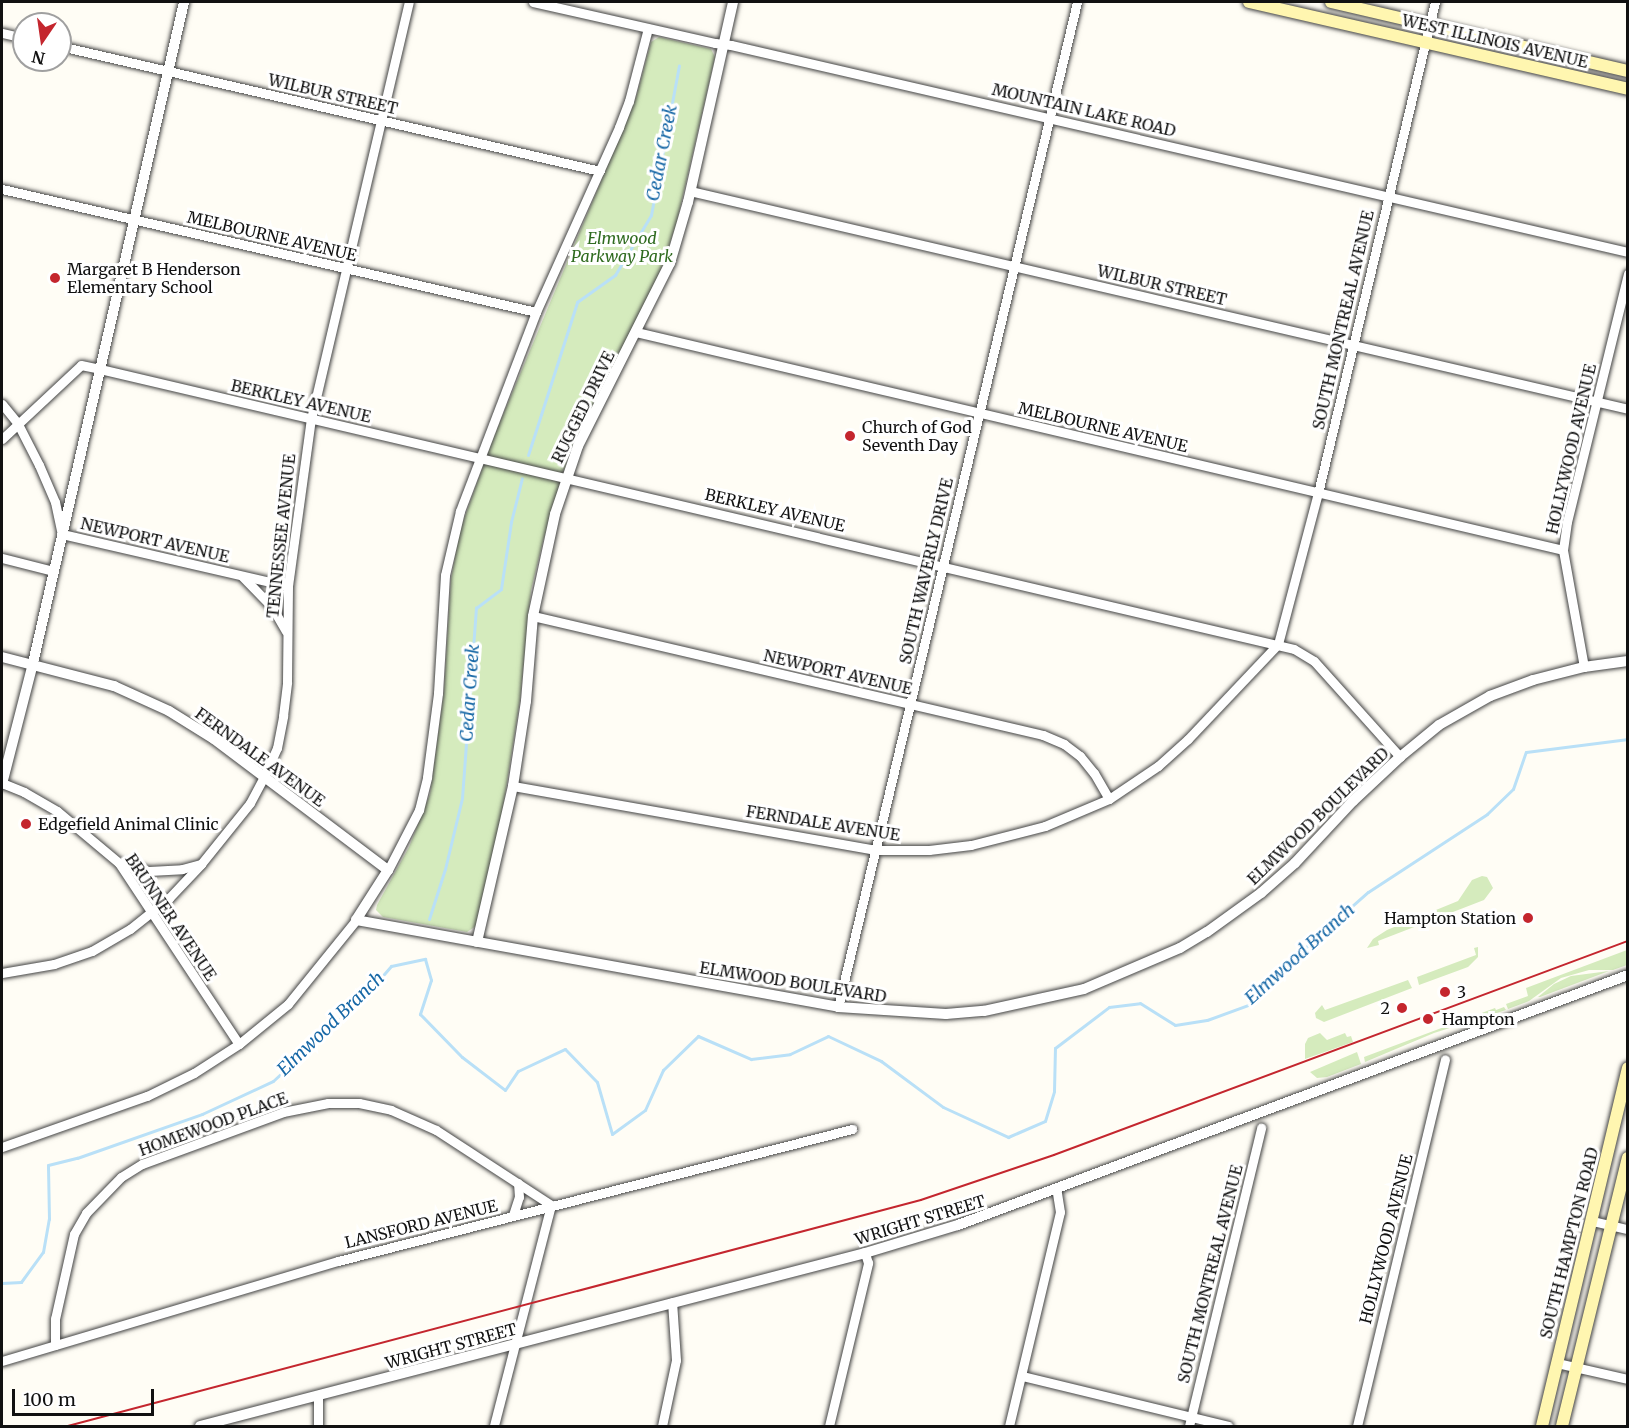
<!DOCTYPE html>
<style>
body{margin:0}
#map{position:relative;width:1629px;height:1428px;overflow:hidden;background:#fffdf5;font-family:Merriweather,serif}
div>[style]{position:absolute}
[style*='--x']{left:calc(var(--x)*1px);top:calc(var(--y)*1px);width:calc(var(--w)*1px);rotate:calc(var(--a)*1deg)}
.green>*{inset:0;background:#d5ebbd}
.stream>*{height:3px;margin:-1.5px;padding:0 1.5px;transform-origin:1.5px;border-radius:1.5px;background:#b9e0f7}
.roads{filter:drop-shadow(0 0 2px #444) drop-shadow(0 0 2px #444)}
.minor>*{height:9px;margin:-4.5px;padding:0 4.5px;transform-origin:4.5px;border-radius:4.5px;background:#fff}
.tertiary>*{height:10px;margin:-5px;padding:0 5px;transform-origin:5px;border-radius:5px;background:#fff}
.secondary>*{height:12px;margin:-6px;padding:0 6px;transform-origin:6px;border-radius:6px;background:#fff6b0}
.tram>*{height:1.5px;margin:-0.75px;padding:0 0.75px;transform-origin:0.75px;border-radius:0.75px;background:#c4262e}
.dots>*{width:16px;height:16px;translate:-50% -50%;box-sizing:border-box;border:3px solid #fff;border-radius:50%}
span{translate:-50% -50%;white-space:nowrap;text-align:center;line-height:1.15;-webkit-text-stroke:6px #fff;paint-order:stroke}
.street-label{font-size:16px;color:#111}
.park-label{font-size:16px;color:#2f6b1f;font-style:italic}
.poi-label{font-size:16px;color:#111}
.left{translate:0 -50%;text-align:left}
.right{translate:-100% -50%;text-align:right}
.water-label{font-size:18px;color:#1768a6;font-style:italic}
.frame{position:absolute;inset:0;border:3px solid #111;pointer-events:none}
.north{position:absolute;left:12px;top:12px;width:60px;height:60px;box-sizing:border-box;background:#fff;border:2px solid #a0a0a0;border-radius:50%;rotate:193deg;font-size:16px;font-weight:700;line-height:24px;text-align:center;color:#111}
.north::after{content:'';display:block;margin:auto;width:21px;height:27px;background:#c4262e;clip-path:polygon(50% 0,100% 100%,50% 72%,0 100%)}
.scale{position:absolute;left:12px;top:1389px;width:142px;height:27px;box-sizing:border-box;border:3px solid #111;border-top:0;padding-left:8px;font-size:18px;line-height:21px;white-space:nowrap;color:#111;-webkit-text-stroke:4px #fff;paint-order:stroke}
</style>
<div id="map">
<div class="green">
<i style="clip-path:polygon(659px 37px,711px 49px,715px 57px,677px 221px,664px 262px,636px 325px,569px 453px,543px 541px,531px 590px,520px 700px,501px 820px,476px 926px,467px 932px,383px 917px,376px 910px,377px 905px,409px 847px,430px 794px,444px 691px,451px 579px,460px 530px,494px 436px,636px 98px,651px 42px)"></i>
<i style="clip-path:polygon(1482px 876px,1487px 877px,1493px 888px,1484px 900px,1378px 941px,1379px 945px,1367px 948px,1373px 939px,1387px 930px,1458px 901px,1472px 880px)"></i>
<i style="clip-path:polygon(1478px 947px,1478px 957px,1468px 967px,1419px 985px,1417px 977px,1476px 955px,1474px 948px)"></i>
<i style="clip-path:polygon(1627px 950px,1627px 965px,1613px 970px,1589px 970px,1561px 978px,1529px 1001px,1508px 1009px,1506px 1004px,1528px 996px,1526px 988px)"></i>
<i style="clip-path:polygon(1609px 971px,1540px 997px,1538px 997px,1554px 984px,1571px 976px)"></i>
<i style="clip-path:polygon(1408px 980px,1412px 988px,1324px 1022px,1316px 1018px,1315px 1013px,1322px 1005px,1325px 1010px)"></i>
<i style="clip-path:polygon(1504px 1007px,1506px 1010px,1434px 1033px,1365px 1062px,1364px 1057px,1495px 1008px,1496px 1010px)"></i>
<i style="clip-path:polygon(1320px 1033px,1327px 1040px,1345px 1033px,1347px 1037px,1351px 1036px,1353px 1042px,1305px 1059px,1305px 1044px,1308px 1038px)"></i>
<i style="clip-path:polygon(1357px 1052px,1361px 1064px,1327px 1077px,1317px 1078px,1310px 1072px)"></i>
</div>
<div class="stream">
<i style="--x:528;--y:455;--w:161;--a:-72.2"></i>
<i style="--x:577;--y:302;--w:47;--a:-35.4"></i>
<i style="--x:615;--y:275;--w:70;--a:-59"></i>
<i style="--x:651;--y:215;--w:152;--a:-79.4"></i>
<i style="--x:429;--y:919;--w:52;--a:-72.3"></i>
<i style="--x:445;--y:869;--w:73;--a:-76.5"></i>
<i style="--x:462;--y:798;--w:191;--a:-85.8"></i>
<i style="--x:476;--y:608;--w:31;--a:-37"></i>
<i style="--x:501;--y:589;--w:68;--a:-81.5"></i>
<i style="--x:511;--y:522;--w:45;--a:-76"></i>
<i style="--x:2;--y:1283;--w:19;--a:-3"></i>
<i style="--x:21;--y:1282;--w:37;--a:-54"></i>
<i style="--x:43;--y:1252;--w:34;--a:-80"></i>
<i style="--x:49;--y:1219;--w:54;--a:-91.1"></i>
<i style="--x:48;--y:1165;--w:30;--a:-14"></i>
<i style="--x:77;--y:1158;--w:133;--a:-19.4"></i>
<i style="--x:202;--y:1114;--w:78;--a:-24.9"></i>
<i style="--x:273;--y:1081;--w:125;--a:-42.7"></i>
<i style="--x:365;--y:996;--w:40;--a:-49"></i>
<i style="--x:391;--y:966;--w:35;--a:-12"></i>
<i style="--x:425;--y:959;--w:22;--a:74"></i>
<i style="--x:431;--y:980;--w:36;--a:108"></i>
<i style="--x:420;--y:1014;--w:60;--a:45.7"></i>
<i style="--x:462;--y:1057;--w:54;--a:37.5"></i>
<i style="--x:505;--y:1090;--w:23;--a:-56"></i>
<i style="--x:518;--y:1071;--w:52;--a:-25.1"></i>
<i style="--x:565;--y:1049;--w:46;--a:45.9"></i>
<i style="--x:597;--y:1082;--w:54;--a:73.9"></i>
<i style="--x:612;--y:1134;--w:41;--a:-36"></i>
<i style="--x:645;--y:1110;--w:44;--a:-65.8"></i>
<i style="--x:663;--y:1070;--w:49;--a:-44.2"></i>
<i style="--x:698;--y:1036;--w:58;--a:23.5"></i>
<i style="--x:751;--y:1059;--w:39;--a:-7"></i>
<i style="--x:790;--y:1054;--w:42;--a:-25.3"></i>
<i style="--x:828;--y:1036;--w:59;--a:25.3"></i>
<i style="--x:881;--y:1061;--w:77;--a:36.6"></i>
<i style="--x:943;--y:1107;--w:72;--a:24.8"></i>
<i style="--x:1008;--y:1137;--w:40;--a:-23.4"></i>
<i style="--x:1045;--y:1121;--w:31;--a:-73"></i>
<i style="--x:1054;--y:1091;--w:43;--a:-88.7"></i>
<i style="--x:1055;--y:1048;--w:68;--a:-37.2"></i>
<i style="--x:1109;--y:1007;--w:31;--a:-7"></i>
<i style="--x:1140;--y:1003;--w:41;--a:32.2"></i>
<i style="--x:1175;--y:1025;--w:32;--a:-9"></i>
<i style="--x:1207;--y:1020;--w:47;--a:-20"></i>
<i style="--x:1251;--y:1004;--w:82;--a:-46"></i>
<i style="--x:1308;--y:945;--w:80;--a:-41.5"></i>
<i style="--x:1368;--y:892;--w:142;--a:-33.2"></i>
<i style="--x:1487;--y:814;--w:36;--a:-44"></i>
<i style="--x:1513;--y:789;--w:39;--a:-71"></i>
<i style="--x:1526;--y:752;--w:103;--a:-7.3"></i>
</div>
<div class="roads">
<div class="minor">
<i style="--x:533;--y:2;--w:187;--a:12.7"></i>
<i style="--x:715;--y:43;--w:16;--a:7"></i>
<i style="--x:731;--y:45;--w:921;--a:12.99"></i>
<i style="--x:2;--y:33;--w:23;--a:13"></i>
<i style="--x:60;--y:46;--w:554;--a:13.03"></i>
<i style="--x:2;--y:189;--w:548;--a:12.97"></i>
<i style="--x:690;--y:191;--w:963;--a:13.08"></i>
<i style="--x:636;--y:332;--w:952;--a:13.23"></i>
<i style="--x:2;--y:404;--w:26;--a:51"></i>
<i style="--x:18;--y:424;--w:46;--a:62.9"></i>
<i style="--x:39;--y:465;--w:40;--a:66.6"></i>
<i style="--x:55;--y:502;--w:33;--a:78"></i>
<i style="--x:62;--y:534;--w:232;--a:13"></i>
<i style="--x:2;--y:439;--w:108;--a:-43.1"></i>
<i style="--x:81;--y:365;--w:19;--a:12"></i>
<i style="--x:100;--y:369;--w:1226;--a:13.2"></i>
<i style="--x:1294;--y:649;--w:23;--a:31"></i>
<i style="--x:1314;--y:661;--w:129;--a:48.1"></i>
<i style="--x:2;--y:558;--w:53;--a:14.3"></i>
<i style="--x:242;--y:576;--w:43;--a:45.9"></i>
<i style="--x:272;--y:607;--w:28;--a:60"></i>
<i style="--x:533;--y:616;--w:524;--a:13.13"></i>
<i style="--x:1043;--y:735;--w:23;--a:23"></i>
<i style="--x:1064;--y:744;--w:20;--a:37"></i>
<i style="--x:1080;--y:756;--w:22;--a:51"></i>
<i style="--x:1094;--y:773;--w:30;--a:60"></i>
<i style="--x:1584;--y:667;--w:119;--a:-100.2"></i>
<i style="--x:1563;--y:550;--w:28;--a:-82"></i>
<i style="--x:1567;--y:522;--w:256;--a:-76.2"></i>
<i style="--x:2;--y:783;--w:24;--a:22"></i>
<i style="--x:24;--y:792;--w:38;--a:30"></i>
<i style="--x:57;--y:811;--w:81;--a:40"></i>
<i style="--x:119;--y:863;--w:217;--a:56.5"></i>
<i style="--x:513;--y:786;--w:370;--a:10"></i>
<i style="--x:877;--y:850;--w:52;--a:0"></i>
<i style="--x:929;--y:850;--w:42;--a:-6.8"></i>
<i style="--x:971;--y:845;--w:76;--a:-14.4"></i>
<i style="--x:1045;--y:826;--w:69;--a:-22.9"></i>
<i style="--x:1109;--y:799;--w:59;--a:-34"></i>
<i style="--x:1158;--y:766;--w:40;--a:-42"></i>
<i style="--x:1188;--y:739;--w:131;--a:-46.5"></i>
<i style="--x:1278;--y:644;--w:156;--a:-75.2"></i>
<i style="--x:1318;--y:493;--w:505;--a:-76.6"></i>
<i style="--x:119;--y:863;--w:31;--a:15"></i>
<i style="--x:149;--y:871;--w:33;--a:-3"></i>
<i style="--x:182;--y:869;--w:20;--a:-15"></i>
<i style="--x:388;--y:870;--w:68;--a:-62.7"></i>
<i style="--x:419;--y:810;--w:34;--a:-76"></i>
<i style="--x:427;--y:777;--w:85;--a:-82.5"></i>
<i style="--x:438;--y:693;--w:118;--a:-86.6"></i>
<i style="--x:445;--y:575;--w:66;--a:-76.8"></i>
<i style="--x:460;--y:511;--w:213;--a:-69.1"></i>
<i style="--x:536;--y:312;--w:203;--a:-65.8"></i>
<i style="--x:619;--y:127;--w:28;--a:-69"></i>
<i style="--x:629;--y:101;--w:75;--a:-75.4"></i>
<i style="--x:2;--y:973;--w:53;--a:-9.8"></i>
<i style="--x:54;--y:964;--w:40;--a:-18.9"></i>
<i style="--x:92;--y:951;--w:44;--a:-30.1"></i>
<i style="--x:130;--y:929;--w:50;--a:-38.5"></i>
<i style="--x:169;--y:898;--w:47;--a:-46.7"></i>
<i style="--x:201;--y:864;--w:78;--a:-51.2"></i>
<i style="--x:250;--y:803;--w:30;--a:-62"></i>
<i style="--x:264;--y:777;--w:32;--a:-66"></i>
<i style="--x:277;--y:748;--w:33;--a:-79"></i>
<i style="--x:283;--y:716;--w:34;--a:-83"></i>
<i style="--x:287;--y:682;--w:96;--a:-89.4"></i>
<i style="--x:288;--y:586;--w:169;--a:-82.2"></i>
<i style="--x:311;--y:419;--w:428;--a:-76.8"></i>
<i style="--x:838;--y:1007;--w:1033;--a:-76.62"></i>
<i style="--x:2;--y:1147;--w:154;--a:-19.4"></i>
<i style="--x:147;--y:1096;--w:52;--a:-26.1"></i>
<i style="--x:194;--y:1073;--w:54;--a:-32.8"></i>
<i style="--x:239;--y:1044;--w:63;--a:-39.2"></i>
<i style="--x:288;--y:1004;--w:108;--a:-51"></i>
<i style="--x:513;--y:1215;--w:19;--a:-72"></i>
<i style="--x:519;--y:1197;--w:14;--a:-94"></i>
<i style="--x:1592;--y:1221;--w:37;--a:13"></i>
<i style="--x:55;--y:1345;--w:26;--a:-90"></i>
<i style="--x:55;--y:1319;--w:87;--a:-77.4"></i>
<i style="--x:74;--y:1234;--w:24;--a:-60"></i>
<i style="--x:86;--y:1213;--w:50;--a:-45.8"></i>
<i style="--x:121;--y:1177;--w:25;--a:-32"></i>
<i style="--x:142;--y:1164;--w:150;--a:-20.2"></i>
<i style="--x:283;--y:1112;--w:46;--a:-11.3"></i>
<i style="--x:328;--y:1103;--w:31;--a:0"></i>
<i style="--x:359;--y:1103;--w:33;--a:12"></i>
<i style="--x:391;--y:1110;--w:49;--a:24"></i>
<i style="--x:436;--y:1130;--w:137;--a:33.1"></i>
<i style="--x:551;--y:1205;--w:228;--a:104.5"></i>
<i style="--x:2;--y:1361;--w:351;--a:-16.6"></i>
<i style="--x:338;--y:1261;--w:531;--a:-14.4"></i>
<i style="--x:1557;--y:1363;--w:73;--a:12.7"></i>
<i style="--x:1022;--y:1376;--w:212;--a:13.6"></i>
<i style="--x:318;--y:1395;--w:31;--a:90"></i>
<i style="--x:662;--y:1426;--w:67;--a:-78"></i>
<i style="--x:676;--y:1360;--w:58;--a:-93.9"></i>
<i style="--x:829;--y:1426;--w:168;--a:-76.5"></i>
<i style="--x:868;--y:1263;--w:10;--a:-107"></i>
<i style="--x:1009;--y:1426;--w:220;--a:-76.6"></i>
<i style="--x:1060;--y:1212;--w:24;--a:-99"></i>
<i style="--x:1189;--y:1426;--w:307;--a:-76.4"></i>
<i style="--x:1357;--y:1426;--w:377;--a:-76.5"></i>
</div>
<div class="tertiary">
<i style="--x:2;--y:657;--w:116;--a:14.5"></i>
<i style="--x:114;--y:686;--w:60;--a:24.4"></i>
<i style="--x:169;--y:711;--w:53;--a:31.9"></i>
<i style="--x:214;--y:739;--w:218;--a:37"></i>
<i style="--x:388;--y:870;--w:59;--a:122.6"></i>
<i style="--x:356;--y:920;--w:490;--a:10.2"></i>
<i style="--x:838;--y:1007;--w:108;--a:3.7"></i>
<i style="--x:946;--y:1014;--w:38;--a:-5"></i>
<i style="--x:984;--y:1011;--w:102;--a:-12.4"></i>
<i style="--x:1084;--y:989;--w:104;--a:-23.1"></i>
<i style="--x:1180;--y:948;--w:31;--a:-31"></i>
<i style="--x:1207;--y:932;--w:67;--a:-35.8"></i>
<i style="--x:1261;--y:893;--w:45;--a:-41.4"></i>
<i style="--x:1295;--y:863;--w:85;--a:-46.9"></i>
<i style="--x:1353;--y:801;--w:64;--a:-43.1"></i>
<i style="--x:1400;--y:757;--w:50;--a:-39.4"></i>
<i style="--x:1439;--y:725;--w:59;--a:-29.6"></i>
<i style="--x:1490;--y:696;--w:46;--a:-20.4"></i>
<i style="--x:1533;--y:680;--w:53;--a:-14.3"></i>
<i style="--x:1584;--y:667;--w:44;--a:-7.8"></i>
<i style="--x:2;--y:784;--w:125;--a:-75.6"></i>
<i style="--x:33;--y:663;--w:678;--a:-77.13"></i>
<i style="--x:477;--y:942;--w:160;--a:-77"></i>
<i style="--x:513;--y:786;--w:86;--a:-81.3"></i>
<i style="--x:526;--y:701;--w:85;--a:-85.3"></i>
<i style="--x:533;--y:616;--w:104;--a:-77.8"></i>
<i style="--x:555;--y:514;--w:72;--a:-71.3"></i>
<i style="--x:578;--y:446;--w:205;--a:-63.3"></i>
<i style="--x:670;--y:263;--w:64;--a:-73.6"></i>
<i style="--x:688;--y:202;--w:205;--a:-77.3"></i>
<i style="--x:200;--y:1426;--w:687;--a:-14.58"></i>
<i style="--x:865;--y:1253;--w:97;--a:-16.8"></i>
<i style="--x:958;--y:1225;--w:715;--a:-20.46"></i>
</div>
<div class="secondary">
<i style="--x:1249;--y:2;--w:389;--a:12.9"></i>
<i style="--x:1331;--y:2;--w:305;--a:13.1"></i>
<i style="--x:1542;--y:1426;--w:368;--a:-76.5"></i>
<i style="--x:1562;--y:1426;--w:276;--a:-76.2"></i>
</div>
</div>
<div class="tram">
<i style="--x:68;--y:1426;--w:882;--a:-14.84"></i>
<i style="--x:921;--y:1200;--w:140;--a:-18.7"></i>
<i style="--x:1054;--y:1155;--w:613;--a:-20.45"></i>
</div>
<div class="dots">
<i style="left:55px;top:278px;background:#c4262e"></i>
<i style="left:850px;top:436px;background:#c4262e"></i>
<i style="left:26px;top:824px;background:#c4262e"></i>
<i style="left:1528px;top:918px;background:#c4262e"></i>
<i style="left:1445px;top:992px;background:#c4262e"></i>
<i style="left:1402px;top:1008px;background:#c4262e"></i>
<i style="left:1428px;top:1019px;background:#c4262e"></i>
</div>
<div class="street-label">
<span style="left:1495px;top:41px;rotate:13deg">WEST ILLINOIS AVENUE</span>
<span style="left:333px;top:94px;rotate:13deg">WILBUR STREET</span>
<span style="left:1084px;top:110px;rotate:13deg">MOUNTAIN LAKE ROAD</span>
<span style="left:272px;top:236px;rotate:13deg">MELBOURNE AVENUE</span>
<span style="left:1162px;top:285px;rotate:13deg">WILBUR STREET</span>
<span style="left:1343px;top:320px;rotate:-77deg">SOUTH MONTREAL AVENUE</span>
<span style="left:301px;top:401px;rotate:13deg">BERKLEY AVENUE</span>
<span style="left:583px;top:407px;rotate:-64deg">RUGGED DRIVE</span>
<span style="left:1103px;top:427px;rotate:13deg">MELBOURNE AVENUE</span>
<span style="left:1571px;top:449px;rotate:-77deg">HOLLYWOOD AVENUE</span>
<span style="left:775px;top:510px;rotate:13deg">BERKLEY AVENUE</span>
<span style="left:281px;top:536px;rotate:-84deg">TENNESSEE AVENUE</span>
<span style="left:155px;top:540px;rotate:13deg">NEWPORT AVENUE</span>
<span style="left:926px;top:571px;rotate:-77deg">SOUTH WAVERLY DRIVE</span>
<span style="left:838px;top:672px;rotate:13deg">NEWPORT AVENUE</span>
<span style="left:260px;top:757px;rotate:36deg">FERNDALE AVENUE</span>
<span style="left:1318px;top:816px;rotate:-44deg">ELMWOOD BOULEVARD</span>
<span style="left:823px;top:823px;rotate:9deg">FERNDALE AVENUE</span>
<span style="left:171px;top:917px;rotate:56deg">BRUNNER AVENUE</span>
<span style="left:793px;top:982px;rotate:9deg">ELMWOOD BOULEVARD</span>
<span style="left:213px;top:1124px;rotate:-20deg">HOMEWOOD PLACE</span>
<span style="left:920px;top:1220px;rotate:-17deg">WRIGHT STREET</span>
<span style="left:421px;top:1224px;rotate:-14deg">LANSFORD AVENUE</span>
<span style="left:1386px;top:1239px;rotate:-76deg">HOLLYWOOD AVENUE</span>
<span style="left:1569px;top:1243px;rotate:-76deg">SOUTH HAMPTON ROAD</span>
<span style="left:1210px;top:1274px;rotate:-76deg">SOUTH MONTREAL AVENUE</span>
<span style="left:451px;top:1346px;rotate:-15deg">WRIGHT STREET</span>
</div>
<div class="park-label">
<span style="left:622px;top:247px">Elmwood<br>Parkway Park</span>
</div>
<div class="poi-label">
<span class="left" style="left:67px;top:278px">Margaret B Henderson<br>Elementary School</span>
<span class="left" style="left:862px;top:436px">Church of God<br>Seventh Day</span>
<span class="left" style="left:38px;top:824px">Edgefield Animal Clinic</span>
<span class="right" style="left:1516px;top:918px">Hampton Station</span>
<span class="left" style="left:1457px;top:992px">3</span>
<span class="right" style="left:1390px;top:1008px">2</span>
<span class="left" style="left:1442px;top:1019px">Hampton</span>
</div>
<div class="water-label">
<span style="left:662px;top:153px;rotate:-79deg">Cedar Creek</span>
<span style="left:470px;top:693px;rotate:-86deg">Cedar Creek</span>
<span style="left:1300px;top:954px;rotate:-42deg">Elmwood Branch</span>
<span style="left:331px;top:1024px;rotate:-44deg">Elmwood Branch</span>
</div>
<div class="frame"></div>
<div class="north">N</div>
<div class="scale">100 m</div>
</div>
